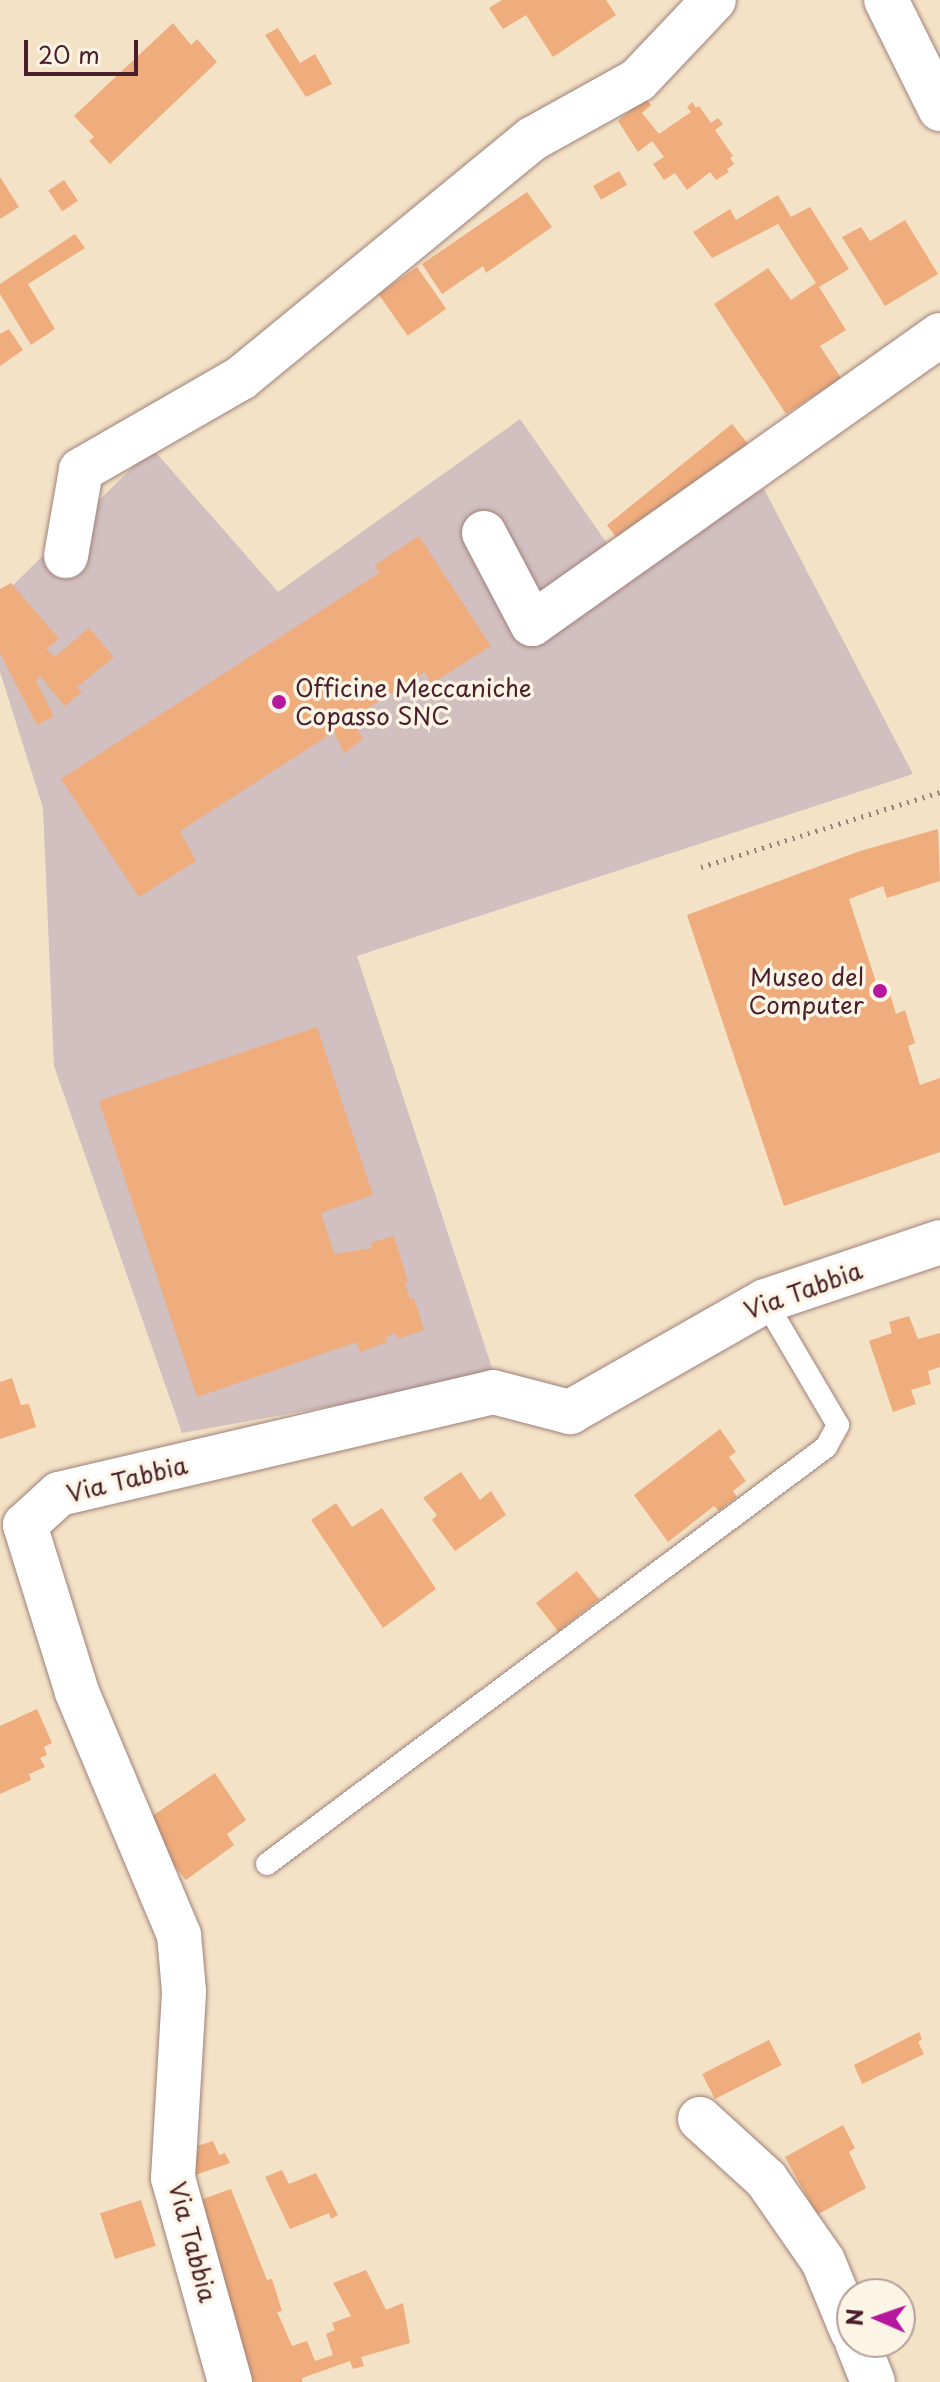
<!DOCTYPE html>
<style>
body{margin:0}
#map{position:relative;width:940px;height:2382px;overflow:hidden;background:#f4e2c7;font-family:"Playpen Sans",sans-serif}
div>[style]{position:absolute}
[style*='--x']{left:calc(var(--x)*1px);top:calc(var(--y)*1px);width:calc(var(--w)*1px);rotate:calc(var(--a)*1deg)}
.industrial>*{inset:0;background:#d2bfc0}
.building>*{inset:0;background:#efac7d;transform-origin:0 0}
.path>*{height:5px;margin-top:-2.5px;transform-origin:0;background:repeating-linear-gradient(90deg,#9f8079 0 2px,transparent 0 8px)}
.roads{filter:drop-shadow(0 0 2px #9f8079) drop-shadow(0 0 2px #9f8079)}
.service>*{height:22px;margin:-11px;padding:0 11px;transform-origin:11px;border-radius:11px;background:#fff}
.minor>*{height:44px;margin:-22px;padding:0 22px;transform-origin:22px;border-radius:22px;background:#fff}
.dots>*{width:22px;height:22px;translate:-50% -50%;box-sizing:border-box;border:4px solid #fcf5e5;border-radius:50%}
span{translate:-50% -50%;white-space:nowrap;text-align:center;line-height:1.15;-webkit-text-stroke:7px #fcf5e5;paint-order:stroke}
.poi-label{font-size:24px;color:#4a1f2b}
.left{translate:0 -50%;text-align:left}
.right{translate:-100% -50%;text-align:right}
.street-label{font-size:24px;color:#4a1f2b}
.north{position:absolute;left:836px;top:2278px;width:80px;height:80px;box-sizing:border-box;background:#fcf5e5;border:2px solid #b59f9b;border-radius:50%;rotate:272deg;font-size:22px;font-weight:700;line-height:32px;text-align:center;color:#4a1f2b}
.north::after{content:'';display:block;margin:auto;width:28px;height:36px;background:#b5179e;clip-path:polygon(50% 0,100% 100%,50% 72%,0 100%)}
.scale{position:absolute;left:24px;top:40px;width:114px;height:36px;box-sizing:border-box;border:4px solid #4a1f2b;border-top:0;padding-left:10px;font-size:24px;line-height:28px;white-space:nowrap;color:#4a1f2b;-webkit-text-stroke:6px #fcf5e5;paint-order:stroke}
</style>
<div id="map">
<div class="industrial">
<i style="clip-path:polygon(520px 419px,625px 569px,764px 489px,913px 774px,357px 956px,495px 1377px,182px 1433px,54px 1066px,43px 808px,0 672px,0 598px,152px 448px,278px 592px)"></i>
</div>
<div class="building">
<i style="clip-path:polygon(502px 0,606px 0,616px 15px,553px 57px,526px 15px,503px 29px,489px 8px)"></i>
<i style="clip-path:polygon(173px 23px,191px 45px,197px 39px,217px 62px,110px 164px,89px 141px,94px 137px,74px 116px)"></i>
<i style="clip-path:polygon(278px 28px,300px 63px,315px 54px,332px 84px,306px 97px,265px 35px)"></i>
<i style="clip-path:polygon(645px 97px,651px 105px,642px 113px,659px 134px,691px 112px,687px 107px,692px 102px,696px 108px,699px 106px,711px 123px,718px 118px,723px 124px,715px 130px,733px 156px,730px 158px,734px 164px,727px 169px,729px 172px,716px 180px,710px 172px,687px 190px,675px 173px,664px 180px,653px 164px,664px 157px,652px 141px,638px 152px,618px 121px)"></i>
<i style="left:619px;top:171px;width:16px;height:30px;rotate:60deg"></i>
<i style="clip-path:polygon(0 177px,19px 207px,0 219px)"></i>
<i style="left:64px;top:180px;width:25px;height:19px;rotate:56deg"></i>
<i style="clip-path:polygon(527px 192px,552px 227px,486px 273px,483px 266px,442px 294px,422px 264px)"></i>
<i style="clip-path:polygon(778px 195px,791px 217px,810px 207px,849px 269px,819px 287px,846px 330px,820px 346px,841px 378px,786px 414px,714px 304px,768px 268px,791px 300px,816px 283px,778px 224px,712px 258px,693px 232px,730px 209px,736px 220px)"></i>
<i style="clip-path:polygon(905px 220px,938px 274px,885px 306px,842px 237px,861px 227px,870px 241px)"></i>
<i style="clip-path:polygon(75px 234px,85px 248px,28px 284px,55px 329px,31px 345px,0 294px,0 284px)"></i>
<i style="left:417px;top:267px;width:51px;height:47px;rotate:55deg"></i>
<i style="clip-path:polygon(9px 329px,23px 350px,0 366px,0 334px)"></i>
<i style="left:732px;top:424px;width:27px;height:161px;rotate:51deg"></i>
<i style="clip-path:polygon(419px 536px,491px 646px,431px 684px,425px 672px,351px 719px,363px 739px,344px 753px,334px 732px,180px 831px,196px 861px,139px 897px,61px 779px,379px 573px,375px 565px)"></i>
<i style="clip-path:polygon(11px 583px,59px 639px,46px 649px,55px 657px,89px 628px,114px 657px,77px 687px,82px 692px,65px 706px,40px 676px,36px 681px,54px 716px,37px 725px,0 653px,0 589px)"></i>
<i style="clip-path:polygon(938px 829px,940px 881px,887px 898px,883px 886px,849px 899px,877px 985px,886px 981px,896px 1014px,905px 1010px,915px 1043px,908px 1046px,920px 1085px,940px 1078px,940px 1152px,784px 1206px,687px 915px,860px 851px)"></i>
<i style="clip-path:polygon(317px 1027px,373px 1195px,321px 1213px,334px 1254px,373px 1248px,370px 1243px,394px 1236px,408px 1282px,405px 1283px,410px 1299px,414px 1298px,424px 1330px,398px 1339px,395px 1333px,386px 1337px,387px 1342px,360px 1352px,357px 1342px,197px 1397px,99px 1101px)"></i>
<i style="clip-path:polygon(909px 1316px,918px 1339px,940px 1333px,940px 1367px,928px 1371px,931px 1384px,911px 1390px,916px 1404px,893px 1412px,869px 1341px,892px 1333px,889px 1322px)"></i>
<i style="clip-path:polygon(12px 1378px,21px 1405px,29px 1404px,36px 1427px,0 1439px,0 1382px)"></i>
<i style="clip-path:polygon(720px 1429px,736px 1452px,729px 1457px,746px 1481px,733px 1491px,737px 1497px,719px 1511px,714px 1506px,668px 1542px,634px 1495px)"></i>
<i style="clip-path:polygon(461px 1472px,480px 1500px,491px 1491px,506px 1515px,455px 1551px,432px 1520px,437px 1515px,423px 1498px)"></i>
<i style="clip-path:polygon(336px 1503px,352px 1527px,382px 1508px,436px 1589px,383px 1628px,311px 1520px)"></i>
<i style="left:577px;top:1571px;width:36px;height:52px;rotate:52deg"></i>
<i style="clip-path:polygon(37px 1709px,52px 1743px,44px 1747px,47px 1755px,40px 1758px,45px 1767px,29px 1774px,31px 1780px,0 1794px,0 1726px)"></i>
<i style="clip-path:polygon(215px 1773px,246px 1820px,227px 1834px,234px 1845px,186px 1880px,168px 1858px,148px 1819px)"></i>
<i style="clip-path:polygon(919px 2032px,922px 2039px,918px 2042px,924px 2054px,862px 2084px,854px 2065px)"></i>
<i style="left:769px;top:2040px;width:28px;height:75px;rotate:63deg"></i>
<i style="clip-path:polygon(843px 2125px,855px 2148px,849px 2152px,866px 2188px,817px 2215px,785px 2157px)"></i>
<i style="clip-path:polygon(213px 2141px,219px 2155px,225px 2153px,230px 2163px,195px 2175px,188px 2149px)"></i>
<i style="clip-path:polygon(282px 2170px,289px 2184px,316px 2173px,338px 2215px,331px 2219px,329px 2213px,290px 2229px,265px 2177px)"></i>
<i style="clip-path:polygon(231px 2189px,267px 2280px,272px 2279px,282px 2311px,277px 2312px,292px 2346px,307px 2341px,315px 2361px,333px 2355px,326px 2334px,335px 2330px,332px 2323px,351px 2316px,333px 2283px,366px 2270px,386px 2310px,403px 2303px,410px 2343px,361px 2357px,364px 2366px,353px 2369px,350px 2361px,302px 2378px,302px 2382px,244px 2382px,186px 2205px)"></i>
<i style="left:141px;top:2200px;width:48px;height:43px;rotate:72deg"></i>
</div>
<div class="path">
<i style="--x:701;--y:867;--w:250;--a:-17.4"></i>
</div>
<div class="roads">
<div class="service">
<i style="--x:267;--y:1864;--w:697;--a:-36.72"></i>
<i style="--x:826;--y:1447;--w:25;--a:-61"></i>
<i style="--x:838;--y:1425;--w:144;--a:-120.5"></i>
</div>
<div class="minor">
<i style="--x:886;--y:0;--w:122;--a:63.6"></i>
<i style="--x:484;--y:533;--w:103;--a:62.2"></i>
<i style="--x:532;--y:624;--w:500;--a:-35.3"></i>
<i style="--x:66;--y:556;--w:87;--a:-80.1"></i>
<i style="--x:81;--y:470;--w:185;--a:-29.9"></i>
<i style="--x:241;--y:378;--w:377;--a:-39.4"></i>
<i style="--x:532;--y:139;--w:121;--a:-29.1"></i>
<i style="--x:638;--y:80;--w:110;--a:-46.5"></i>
<i style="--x:700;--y:2119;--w:89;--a:42.3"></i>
<i style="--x:766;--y:2179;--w:100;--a:55.2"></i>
<i style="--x:823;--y:2261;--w:76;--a:67.5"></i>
<i style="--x:857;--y:2342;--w:43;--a:68.2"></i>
<i style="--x:230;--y:2382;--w:212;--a:-105.6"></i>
<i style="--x:173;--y:2178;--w:187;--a:-86.6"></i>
<i style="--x:184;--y:1991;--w:56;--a:-95.1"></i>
<i style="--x:179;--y:1935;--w:264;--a:-112.8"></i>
<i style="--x:77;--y:1692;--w:175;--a:-107.3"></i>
<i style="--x:25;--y:1525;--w:46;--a:-42.4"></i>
<i style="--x:59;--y:1494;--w:446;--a:-13.2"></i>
<i style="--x:493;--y:1392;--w:80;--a:14.6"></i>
<i style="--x:570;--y:1412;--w:224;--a:-29.6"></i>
<i style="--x:765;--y:1301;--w:185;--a:-18.6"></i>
</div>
</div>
<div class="dots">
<i style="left:279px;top:702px;background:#b5179e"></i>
<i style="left:880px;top:991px;background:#b5179e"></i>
</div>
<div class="poi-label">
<span class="left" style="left:295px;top:702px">Officine Meccaniche<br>Copasso SNC</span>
<span class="right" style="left:864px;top:991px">Museo del<br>Computer</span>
</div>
<div class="street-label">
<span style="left:803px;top:1290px;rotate:-20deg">Via Tabbia</span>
<span style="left:127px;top:1479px;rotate:-14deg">Via Tabbia</span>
<span style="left:193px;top:2242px;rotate:75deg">Via Tabbia</span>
</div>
<div class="north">N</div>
<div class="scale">20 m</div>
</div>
